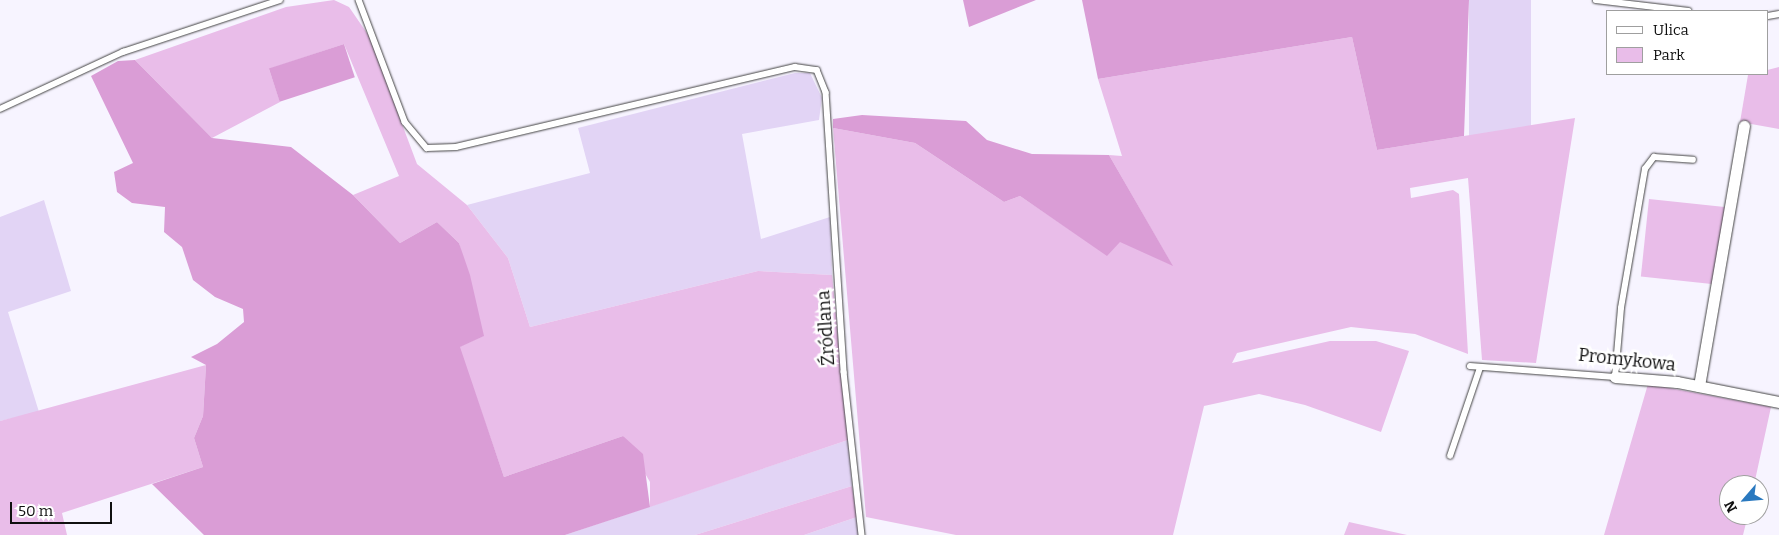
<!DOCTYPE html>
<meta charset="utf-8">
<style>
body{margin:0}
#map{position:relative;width:1779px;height:535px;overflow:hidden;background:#f7f4ff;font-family:Bitter,serif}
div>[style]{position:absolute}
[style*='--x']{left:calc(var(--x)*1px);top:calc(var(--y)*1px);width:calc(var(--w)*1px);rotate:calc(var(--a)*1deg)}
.farmland>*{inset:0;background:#e2d4f5;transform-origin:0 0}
.green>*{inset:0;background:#e9bde9;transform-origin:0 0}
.forest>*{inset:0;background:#da9dd6;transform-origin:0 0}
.roads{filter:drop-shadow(0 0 1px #434343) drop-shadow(0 0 1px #434343)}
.lane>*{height:5.5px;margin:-2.75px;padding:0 2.75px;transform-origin:2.75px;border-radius:2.75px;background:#fff}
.street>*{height:11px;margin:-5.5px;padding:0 5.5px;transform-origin:5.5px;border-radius:5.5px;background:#fff}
span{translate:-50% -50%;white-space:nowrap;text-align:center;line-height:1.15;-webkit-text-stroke:5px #fff;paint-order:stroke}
.street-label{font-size:18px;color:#101010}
.legend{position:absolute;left:1606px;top:10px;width:162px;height:65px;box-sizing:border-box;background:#fff;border:1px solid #9f9f9f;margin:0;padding:6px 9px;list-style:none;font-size:15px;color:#101010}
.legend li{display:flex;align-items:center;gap:10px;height:25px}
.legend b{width:25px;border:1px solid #9f9f9f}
.north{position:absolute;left:1719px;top:475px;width:50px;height:50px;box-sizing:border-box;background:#fff;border:1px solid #9f9f9f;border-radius:50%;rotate:243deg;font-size:14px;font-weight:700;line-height:20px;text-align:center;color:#101010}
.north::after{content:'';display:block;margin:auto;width:18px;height:22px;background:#2a79bf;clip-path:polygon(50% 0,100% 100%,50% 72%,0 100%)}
.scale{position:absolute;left:10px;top:502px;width:102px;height:22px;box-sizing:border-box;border:2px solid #101010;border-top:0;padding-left:6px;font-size:15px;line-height:18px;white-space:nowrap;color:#101010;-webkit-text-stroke:4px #fff;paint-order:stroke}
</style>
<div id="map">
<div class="farmland">
<i style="left:1469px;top:0;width:62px;height:136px"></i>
<i style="clip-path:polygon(795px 73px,810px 73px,822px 98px,819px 120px,742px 134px,761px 239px,830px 217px,832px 275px,758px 271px,530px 327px,508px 258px,467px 205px,590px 173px,578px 128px)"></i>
<i style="clip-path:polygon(44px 200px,71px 291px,8px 312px,39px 412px,0 421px,0 217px)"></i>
<i style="clip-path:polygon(848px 440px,852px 486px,695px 535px,565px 535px)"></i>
<i style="clip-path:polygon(857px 517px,859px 535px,804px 535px)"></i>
</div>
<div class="green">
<i style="clip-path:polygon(334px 0,349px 7px,369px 36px,417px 164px,467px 205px,508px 258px,530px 327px,758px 271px,832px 275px,848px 440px,650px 507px,650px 482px,623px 436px,504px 477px,459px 347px,483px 336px,459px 243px,437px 222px,400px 243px,353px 195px,399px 176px,344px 44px,269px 69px,280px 102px,212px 138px,135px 60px,286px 7px)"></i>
<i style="clip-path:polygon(1352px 37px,1377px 150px,1575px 118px,1536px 363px,1482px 360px,1468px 178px,1410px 188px,1411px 198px,1453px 190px,1459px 194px,1468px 354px,1415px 334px,1351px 327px,1237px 353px,1232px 363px,1330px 341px,1376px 341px,1409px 351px,1381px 432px,1305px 405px,1259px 394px,1204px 406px,1173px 535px,956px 535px,866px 517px,833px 128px,915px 143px,1004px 202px,1020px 196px,1107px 255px,1120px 241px,1172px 265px,1109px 155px,1122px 156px,1098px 79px)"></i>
<i style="clip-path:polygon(1779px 67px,1779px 129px,1740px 122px,1748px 75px)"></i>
<i style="left:1649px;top:199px;width:76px;height:78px;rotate:6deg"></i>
<i style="clip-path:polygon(206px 365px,203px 416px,194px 438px,203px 467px,62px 513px,67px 535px,0 535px,0 421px)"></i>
<i style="clip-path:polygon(1648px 384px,1771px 407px,1754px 485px,1729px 485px,1729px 515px,1748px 515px,1743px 535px,1604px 535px)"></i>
<i style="clip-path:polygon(852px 486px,857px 517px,804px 535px,695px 535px)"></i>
<i style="clip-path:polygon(1349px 522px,1407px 535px,1344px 535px)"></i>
</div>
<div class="forest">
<i style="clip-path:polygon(963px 0,1036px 0,969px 27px)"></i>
<i style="clip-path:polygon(1082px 0,1469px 0,1464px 136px,1377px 150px,1352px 37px,1098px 79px)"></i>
<i style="left:344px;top:44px;width:35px;height:79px;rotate:72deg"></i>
<i style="clip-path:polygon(135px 60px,212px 138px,291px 147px,353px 195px,400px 243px,437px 222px,459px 243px,470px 275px,484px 336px,460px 347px,504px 477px,623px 436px,643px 454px,650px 507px,565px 535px,204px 535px,152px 484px,203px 467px,194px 438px,203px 416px,206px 365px,191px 357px,217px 344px,244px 322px,243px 309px,215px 297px,193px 280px,182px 247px,164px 232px,165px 207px,132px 203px,117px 192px,114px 172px,133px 163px,91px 76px,118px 61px)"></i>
<i style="clip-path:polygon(862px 115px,966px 121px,987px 140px,1032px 154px,1109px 155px,1173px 266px,1120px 242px,1107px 256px,1020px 196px,1004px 202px,915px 143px,833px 128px,833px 119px)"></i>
</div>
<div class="roads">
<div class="lane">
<i style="--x:359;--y:0;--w:130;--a:69.3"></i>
<i style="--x:405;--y:122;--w:34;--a:50"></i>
<i style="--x:427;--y:148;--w:29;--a:-2"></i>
<i style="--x:456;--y:147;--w:348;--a:-13.3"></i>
<i style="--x:795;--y:67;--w:22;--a:8"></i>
<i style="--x:817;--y:70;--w:24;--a:68"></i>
<i style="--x:826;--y:92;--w:281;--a:86.3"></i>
<i style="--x:844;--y:372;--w:164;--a:83.7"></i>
<i style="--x:1596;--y:0;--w:93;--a:6.8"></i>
<i style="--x:1768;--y:16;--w:11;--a:-10"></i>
<i style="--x:0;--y:109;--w:136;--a:-24.9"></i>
<i style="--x:123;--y:52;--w:165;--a:-18.3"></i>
<i style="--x:1470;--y:366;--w:145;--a:4.3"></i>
<i style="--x:1615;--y:377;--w:69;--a:-85"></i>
<i style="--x:1621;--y:308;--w:141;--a:-80.2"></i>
<i style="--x:1645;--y:169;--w:15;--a:-53"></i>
<i style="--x:1654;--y:157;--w:39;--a:4"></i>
<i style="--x:1450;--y:456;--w:93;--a:-71.2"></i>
</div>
<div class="street">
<i style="--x:1615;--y:377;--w:62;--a:4.6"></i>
<i style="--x:1677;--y:382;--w:104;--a:11.1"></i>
<i style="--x:1699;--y:386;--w:264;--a:-80.2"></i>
</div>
</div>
<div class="street-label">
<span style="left:826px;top:328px;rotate:-94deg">Źródlana</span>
<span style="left:1627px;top:360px;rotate:6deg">Promykowa</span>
</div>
<ul class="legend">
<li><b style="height:6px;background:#fff"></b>Ulica</li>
<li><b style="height:14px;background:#e9bde9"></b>Park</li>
</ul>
<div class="north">N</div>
<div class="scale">50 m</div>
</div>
